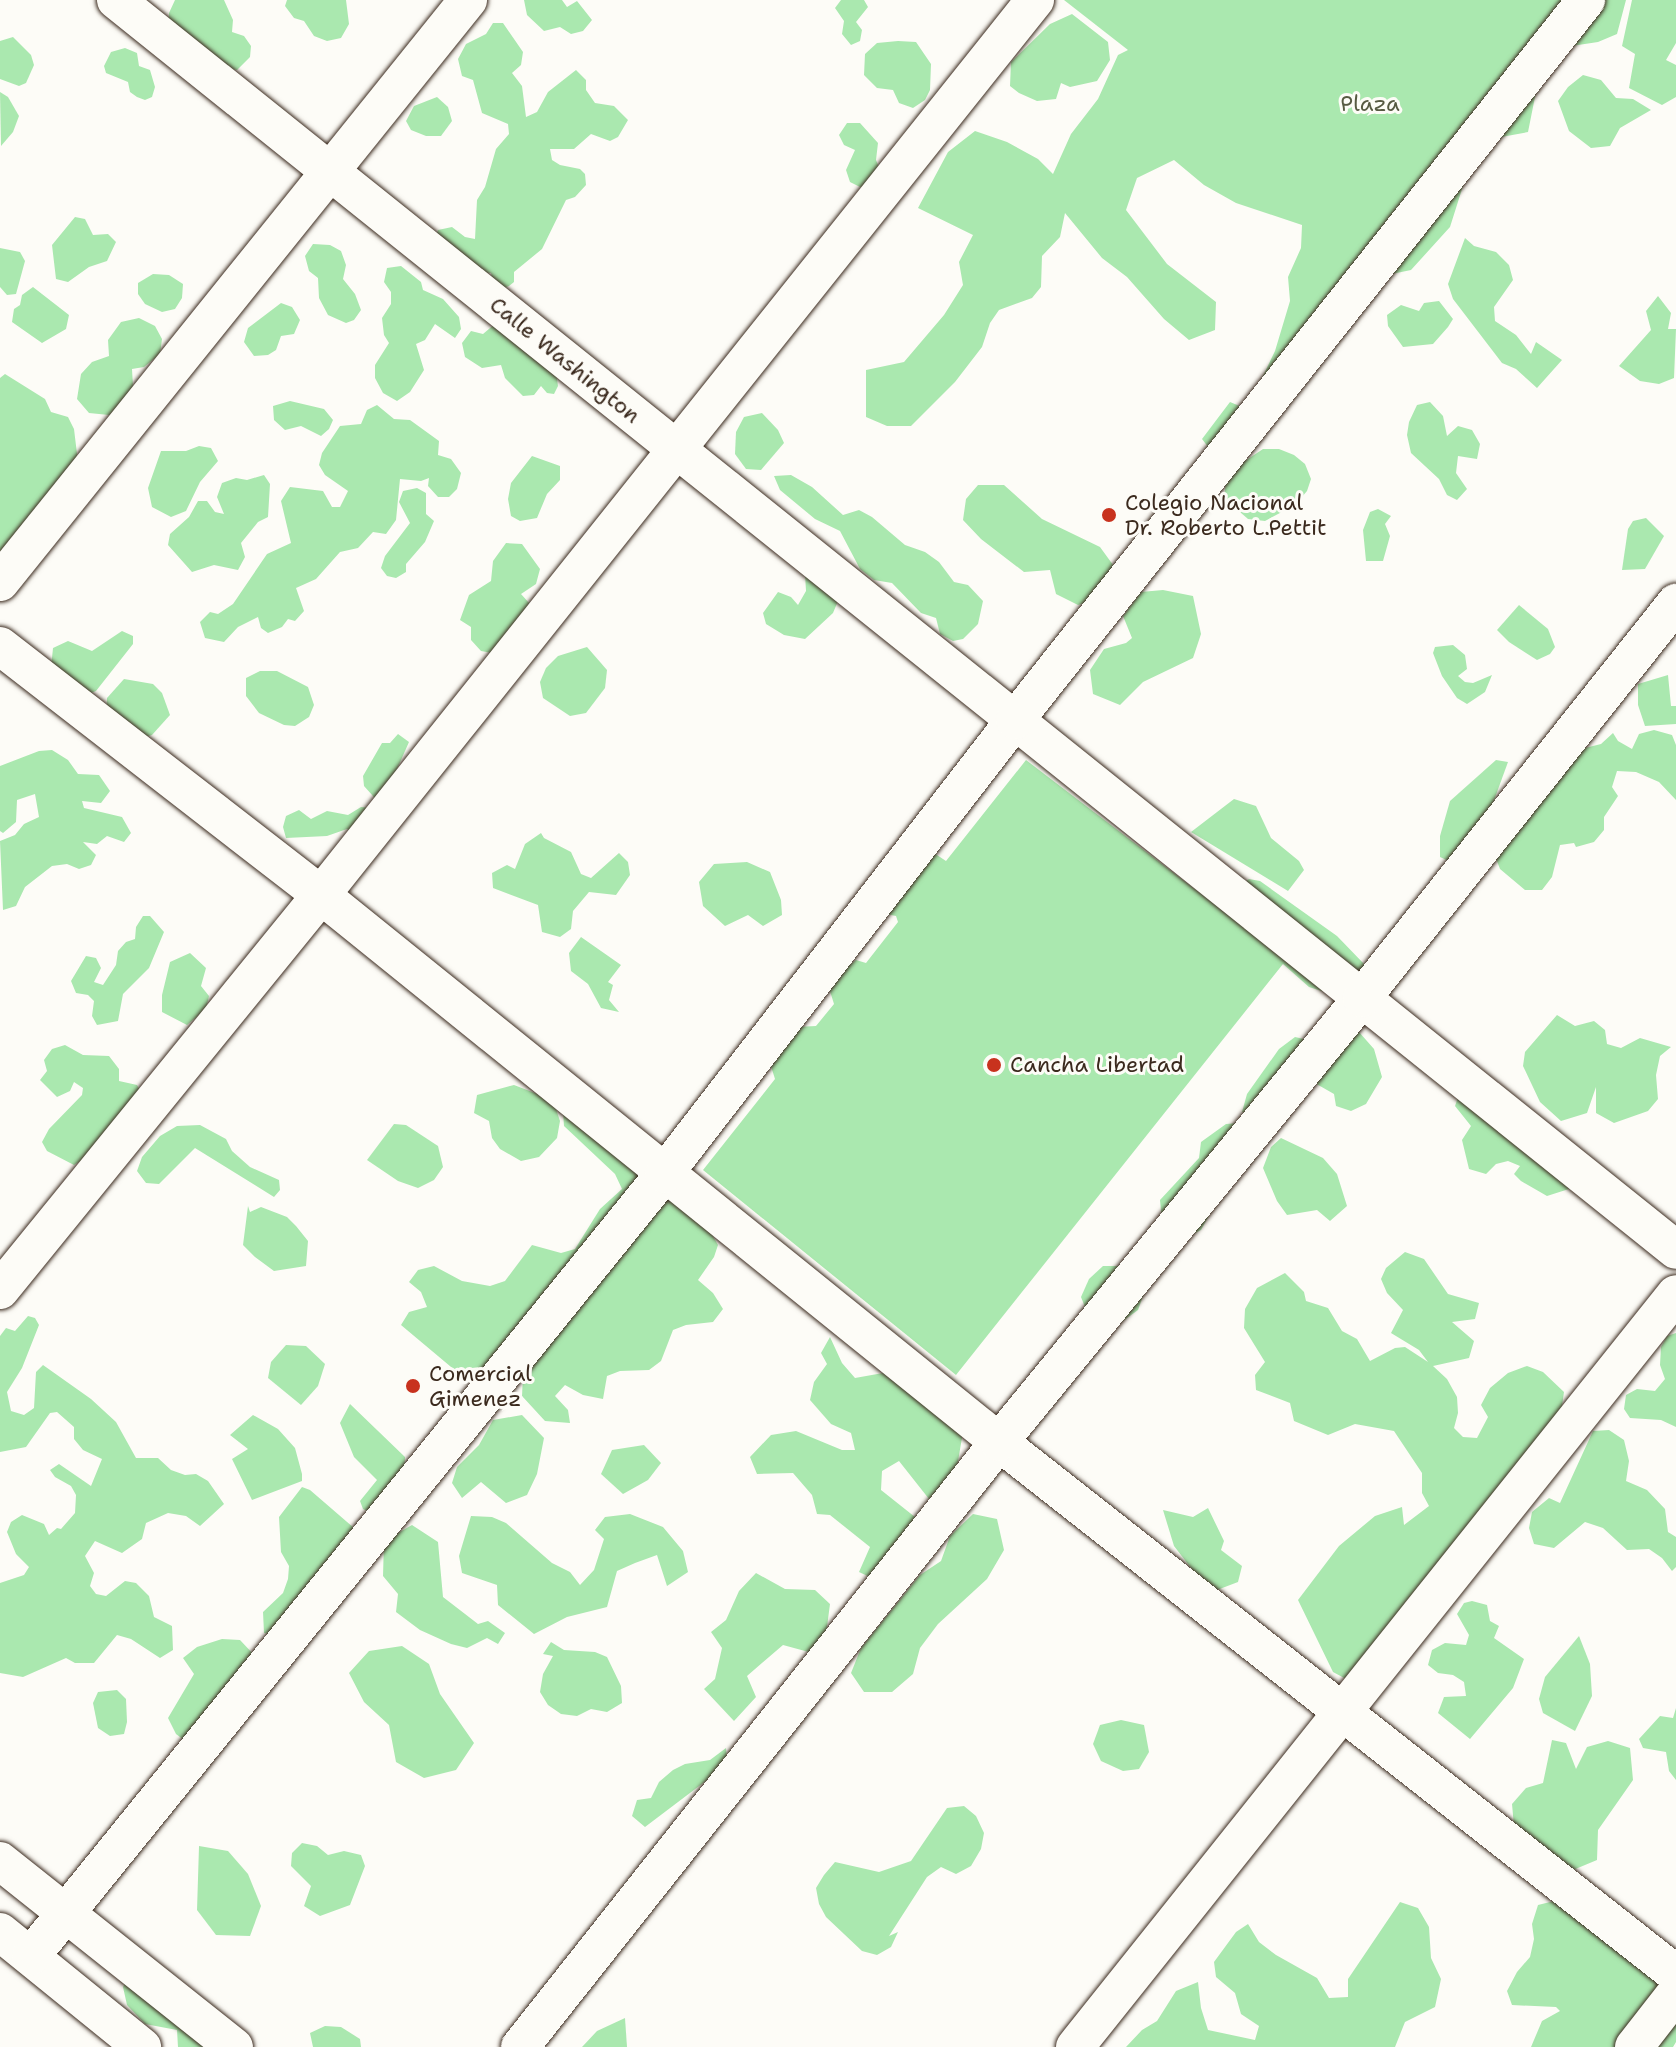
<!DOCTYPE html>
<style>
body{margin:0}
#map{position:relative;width:1676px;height:2047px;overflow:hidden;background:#fdfcf7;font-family:"Shantell Sans",sans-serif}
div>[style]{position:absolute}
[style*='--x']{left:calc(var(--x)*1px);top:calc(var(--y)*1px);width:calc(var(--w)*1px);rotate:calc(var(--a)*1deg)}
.green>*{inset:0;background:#aae8af}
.roads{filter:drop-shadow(0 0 2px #3b2a1e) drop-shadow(0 0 2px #3b2a1e)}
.minor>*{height:38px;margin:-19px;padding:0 19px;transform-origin:19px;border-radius:19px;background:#fdfcf7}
.dots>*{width:22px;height:22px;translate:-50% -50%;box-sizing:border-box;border:4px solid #fdfcf7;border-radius:50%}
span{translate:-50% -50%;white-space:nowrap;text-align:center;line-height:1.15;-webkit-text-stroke:6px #fdfcf7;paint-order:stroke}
.park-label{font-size:22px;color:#575a42}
.street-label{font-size:22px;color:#3b2a1e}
.poi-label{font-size:22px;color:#3b2a1e}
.left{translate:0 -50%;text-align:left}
</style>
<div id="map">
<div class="green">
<i style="clip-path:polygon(175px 0,224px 0,233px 20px,232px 32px,244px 36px,251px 46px,250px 57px,237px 70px,227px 68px,219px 58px,205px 58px,168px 28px,169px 13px)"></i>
<i style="clip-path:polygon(287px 0,346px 0,349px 24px,341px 38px,327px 41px,314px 36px,304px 21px,294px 18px,285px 6px)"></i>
<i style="clip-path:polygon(524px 0,562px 0,567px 7px,577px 1px,592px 20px,583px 31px,571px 34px,560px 27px,544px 31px,527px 15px)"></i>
<i style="clip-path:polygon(841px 0,864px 0,868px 7px,856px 22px,862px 30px,860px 41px,851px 45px,842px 34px,844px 21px,835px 8px)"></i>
<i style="clip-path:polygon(1064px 0,1626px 0,1617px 34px,1598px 42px,1565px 47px,1537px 87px,1528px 132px,1496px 138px,1469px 167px,1450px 227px,1411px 270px,1387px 275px,1212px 452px,1202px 439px,1230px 402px,1242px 407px,1260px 382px,1275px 351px,1290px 301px,1288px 277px,1301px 248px,1302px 225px,1236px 203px,1204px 185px,1174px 160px,1137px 178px,1126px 210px,1167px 264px,1216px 302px,1215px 330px,1189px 340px,1164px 319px,1127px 277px,1102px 258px,1065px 213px,1060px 237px,1042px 256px,1041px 287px,1032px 298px,999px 310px,990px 323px,982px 347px,955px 382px,911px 426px,887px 426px,866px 417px,866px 370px,904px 362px,944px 315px,963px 285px,959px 262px,973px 235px,918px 208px,948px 152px,975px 131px,1007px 142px,1038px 159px,1053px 174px,1071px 134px,1098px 99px,1118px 55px,1128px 50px)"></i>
<i style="clip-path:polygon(1632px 0,1676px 0,1676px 43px,1666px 60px,1676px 65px,1676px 97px,1662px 105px,1629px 88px,1635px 54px,1622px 46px)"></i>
<i style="clip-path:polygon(1072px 14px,1108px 42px,1110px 60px,1097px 81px,1070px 87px,1061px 83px,1056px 99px,1037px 101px,1019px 93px,1010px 86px,1011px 62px,1050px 24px)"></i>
<i style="clip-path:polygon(493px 23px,503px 23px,523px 52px,521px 65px,512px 73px,522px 86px,526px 117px,537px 112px,548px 92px,576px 70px,586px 80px,586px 90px,595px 103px,614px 106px,628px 120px,618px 137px,610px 141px,591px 134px,574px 149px,550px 149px,552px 160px,560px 165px,580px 169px,585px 174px,586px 185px,575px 197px,566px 200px,542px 249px,514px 272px,514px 282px,509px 286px,501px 289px,493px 283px,491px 273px,476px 272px,433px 245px,438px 230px,452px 227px,465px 237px,475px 239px,477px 200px,485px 187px,496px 149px,509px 134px,508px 124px,482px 113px,473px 80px,462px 76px,458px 59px,466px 44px,486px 34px)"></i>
<i style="clip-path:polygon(13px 37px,31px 55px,34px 65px,26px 83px,19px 86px,0 79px,0 41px)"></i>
<i style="clip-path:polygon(898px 41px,916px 42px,931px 64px,930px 90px,925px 100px,913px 108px,899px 103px,893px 90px,877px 88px,864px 75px,865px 54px,877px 43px)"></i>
<i style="clip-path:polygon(125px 48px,137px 53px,139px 66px,150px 70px,155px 87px,152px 97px,145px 100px,137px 97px,130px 92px,128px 82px,106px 73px,104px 66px,111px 52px)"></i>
<i style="clip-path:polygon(1583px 75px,1601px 80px,1616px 98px,1633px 99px,1651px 110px,1620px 128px,1610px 146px,1591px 148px,1569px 131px,1558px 101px,1568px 87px)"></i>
<i style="clip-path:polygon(0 92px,8px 97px,19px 116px,13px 132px,1px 146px)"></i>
<i style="clip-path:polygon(437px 97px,448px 107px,452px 121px,441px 136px,426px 136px,411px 130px,406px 121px,414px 106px)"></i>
<i style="clip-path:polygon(847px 123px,860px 123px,878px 143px,876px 160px,881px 172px,872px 186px,860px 187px,850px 182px,846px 170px,855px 150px,844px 145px,839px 135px)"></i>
<i style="clip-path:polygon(75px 217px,85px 219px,93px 235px,108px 234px,116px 242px,107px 261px,89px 267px,68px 282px,56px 279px,52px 245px)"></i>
<i style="clip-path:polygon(1465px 238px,1474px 246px,1496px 252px,1509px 265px,1513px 280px,1494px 307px,1495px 321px,1516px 335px,1531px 354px,1536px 342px,1562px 360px,1537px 388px,1516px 369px,1502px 363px,1453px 299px,1448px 284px)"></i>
<i style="clip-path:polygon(313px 244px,330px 245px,341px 251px,346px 265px,343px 279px,355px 294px,361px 310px,354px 320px,346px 323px,328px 315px,319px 298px,318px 278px,309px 271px,305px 256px)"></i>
<i style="clip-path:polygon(0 248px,20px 252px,25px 261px,16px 294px,7px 295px,0 287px)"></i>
<i style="clip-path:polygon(401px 266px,421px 282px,423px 290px,443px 299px,459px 317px,461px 329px,455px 338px,435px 324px,425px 340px,416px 344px,424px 370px,410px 392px,397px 401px,383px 393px,375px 378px,375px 365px,389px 343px,384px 335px,382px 318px,391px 304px,391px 292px,384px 282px,387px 268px)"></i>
<i style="clip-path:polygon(153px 274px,169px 275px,183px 284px,182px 298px,175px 309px,162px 312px,145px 304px,138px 294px,138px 283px)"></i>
<i style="clip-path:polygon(33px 287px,69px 315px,66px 329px,42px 343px,12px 322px,14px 309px,20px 305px,22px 295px)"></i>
<i style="clip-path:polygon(1658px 296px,1671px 313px,1668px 329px,1676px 329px,1674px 378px,1659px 384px,1640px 381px,1619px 366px,1651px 330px,1646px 311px)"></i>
<i style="clip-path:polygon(1439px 301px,1453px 319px,1448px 327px,1433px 344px,1403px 347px,1388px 326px,1387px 315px,1401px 305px,1419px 311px,1424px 303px)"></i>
<i style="clip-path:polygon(281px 303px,292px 307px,300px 320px,294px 334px,281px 336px,276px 350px,268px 355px,254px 356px,244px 342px,248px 328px)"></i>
<i style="clip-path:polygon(139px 318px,155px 326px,162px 339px,160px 354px,144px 367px,132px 369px,133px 386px,121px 406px,109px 415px,89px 413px,77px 399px,81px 374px,92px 362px,109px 356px,108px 340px,121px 322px)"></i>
<i style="clip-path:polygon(496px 323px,556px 372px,558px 386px,554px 394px,547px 393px,541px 386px,534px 395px,523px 396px,505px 378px,501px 365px,482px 368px,465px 357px,462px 343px,471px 331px,483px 334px)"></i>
<i style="clip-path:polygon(5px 374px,45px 399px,51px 412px,68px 417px,74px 429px,78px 462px,0 566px,0 378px)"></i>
<i style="clip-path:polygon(290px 401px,324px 409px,333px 420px,329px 429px,321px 436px,301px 426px,285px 430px,274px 420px,273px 406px)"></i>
<i style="clip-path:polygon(1430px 402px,1443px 416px,1447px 436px,1458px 426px,1472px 430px,1480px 444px,1477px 459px,1458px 456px,1456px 473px,1467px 489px,1457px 500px,1447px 495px,1439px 479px,1411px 453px,1407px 435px,1409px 422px,1417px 405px)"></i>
<i style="clip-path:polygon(377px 405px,394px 419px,410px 420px,439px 441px,438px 455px,451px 459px,461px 473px,457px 489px,449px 497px,438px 497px,428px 486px,429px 478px,421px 481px,400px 479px,396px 520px,386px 534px,373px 532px,358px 548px,340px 552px,316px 579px,296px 588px,304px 611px,295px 621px,288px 619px,282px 627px,268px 633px,261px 628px,258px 617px,238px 627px,224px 642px,205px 638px,200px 622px,210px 612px,218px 614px,233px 604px,267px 554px,291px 543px,281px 501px,290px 487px,323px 491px,332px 507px,340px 507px,348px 491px,325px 475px,319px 465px,322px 453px,340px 426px,361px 424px,367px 410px)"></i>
<i style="clip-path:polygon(762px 413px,778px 430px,784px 443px,761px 470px,746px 469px,735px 454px,736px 432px,744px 417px)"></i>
<i style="clip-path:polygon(199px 446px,211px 448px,218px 461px,200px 482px,186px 511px,171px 517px,152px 507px,148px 488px,161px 451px,186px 451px)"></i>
<i style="clip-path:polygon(1263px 449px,1279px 449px,1294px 455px,1305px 464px,1311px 479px,1307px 491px,1295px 505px,1265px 521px,1248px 519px,1224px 498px,1226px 481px,1236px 467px)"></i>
<i style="clip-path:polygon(532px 456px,560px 466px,560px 480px,547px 494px,537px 518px,520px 521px,511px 516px,508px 499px,511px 483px)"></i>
<i style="clip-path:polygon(264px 475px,270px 484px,268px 517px,258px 522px,241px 543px,245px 557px,238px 570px,214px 565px,192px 572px,168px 545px,170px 534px,189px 517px,198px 501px,207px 501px,215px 512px,224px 514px,217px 497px,222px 483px,236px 478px,247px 480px)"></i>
<i style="clip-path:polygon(791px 475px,812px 487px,843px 515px,859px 510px,872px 517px,905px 545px,925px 552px,939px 562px,954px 582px,968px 585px,983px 601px,978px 624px,963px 639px,953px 641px,940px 634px,936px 618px,921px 613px,892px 583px,874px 580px,860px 569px,840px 531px,815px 519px,780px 490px,774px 476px)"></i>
<i style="clip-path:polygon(978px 485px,1004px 485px,1042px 519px,1100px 547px,1116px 569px,1097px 599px,1078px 605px,1056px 594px,1050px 570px,1024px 572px,981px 539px,963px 520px,966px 499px)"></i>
<i style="clip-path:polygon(417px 488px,426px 493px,426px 514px,434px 521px,425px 542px,406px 564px,406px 572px,396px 578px,387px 576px,381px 568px,385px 556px,410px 523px,399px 502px,403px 491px)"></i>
<i style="clip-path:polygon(1378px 509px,1391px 516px,1385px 524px,1390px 536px,1383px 561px,1366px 561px,1363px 530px,1370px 512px)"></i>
<i style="clip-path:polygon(1646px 518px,1664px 536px,1645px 569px,1622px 570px,1628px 529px,1633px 521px)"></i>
<i style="clip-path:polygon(506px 543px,522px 544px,540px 569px,536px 584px,521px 594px,530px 604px,514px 630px,504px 635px,492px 653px,481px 651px,471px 640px,471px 627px,460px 620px,469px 595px,491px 581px,493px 561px)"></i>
<i style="clip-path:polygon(805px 574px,838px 601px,833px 613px,805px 639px,784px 635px,766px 624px,763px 613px,778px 592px,791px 597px,798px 605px,806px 591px)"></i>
<i style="clip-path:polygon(1163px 590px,1193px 596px,1201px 634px,1193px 658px,1143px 682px,1120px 705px,1093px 694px,1090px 670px,1104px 649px,1126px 643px,1132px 638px,1123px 616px,1141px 592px)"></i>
<i style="clip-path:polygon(1519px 605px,1548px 629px,1555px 647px,1550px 654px,1537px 660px,1509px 642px,1497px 630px)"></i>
<i style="clip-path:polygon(122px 631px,133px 636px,133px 644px,96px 691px,73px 700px,50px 678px,53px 648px,68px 641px,92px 651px)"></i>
<i style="clip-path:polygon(1453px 645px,1465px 655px,1467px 669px,1458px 676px,1465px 682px,1473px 683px,1492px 675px,1485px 692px,1467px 704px,1457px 698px,1442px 676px,1433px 653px,1435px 647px)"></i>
<i style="clip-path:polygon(587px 647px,607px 670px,605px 688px,586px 713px,570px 716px,543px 698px,540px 682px,546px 668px,558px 656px)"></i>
<i style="clip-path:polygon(260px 671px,277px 671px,308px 687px,314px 705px,309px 717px,295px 726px,284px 725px,259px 713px,246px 696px,246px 678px)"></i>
<i style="clip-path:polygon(1668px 675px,1671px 706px,1676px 706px,1676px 724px,1645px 726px,1638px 705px,1638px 684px)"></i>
<i style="clip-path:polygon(124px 679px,153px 684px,162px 693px,170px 715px,152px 735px,128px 742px,106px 720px,107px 698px)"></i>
<i style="clip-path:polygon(1654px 730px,1672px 735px,1676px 745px,1676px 800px,1659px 782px,1636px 772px,1617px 771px,1612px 787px,1618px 796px,1604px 817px,1604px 830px,1594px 842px,1576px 847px,1574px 843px,1560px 845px,1552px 877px,1542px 890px,1525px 890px,1500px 869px,1495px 856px,1561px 767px,1585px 748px,1601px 744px,1613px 733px,1618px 741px,1632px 749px,1639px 734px)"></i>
<i style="clip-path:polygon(398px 734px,409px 742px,381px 805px,364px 786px,363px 776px,382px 743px,390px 743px)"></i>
<i style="clip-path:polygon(52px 750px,68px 760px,78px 774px,99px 775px,110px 791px,101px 803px,82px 801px,84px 808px,122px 817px,131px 833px,124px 842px,107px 836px,97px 844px,83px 842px,96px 855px,91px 865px,79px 869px,67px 864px,52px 866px,25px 887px,16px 906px,3px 910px,0 841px,15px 835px,24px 824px,39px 817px,35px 794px,17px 800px,16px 822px,3px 833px,0 831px,0 766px,39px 751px)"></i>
<i style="clip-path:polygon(1026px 760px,1230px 916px,1221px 899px,1249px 879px,1260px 881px,1337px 936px,1365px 965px,1337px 996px,1309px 987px,1283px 964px,956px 1375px,703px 1170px,775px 1079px,769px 1060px,796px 1027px,816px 1026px,834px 1004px,829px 988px,838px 974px,856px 960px,866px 963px,898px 922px,896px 916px,881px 913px,901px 884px,914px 882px,912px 868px,931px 851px,946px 861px)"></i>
<i style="clip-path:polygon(1496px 760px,1508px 762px,1489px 814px,1451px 862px,1440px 857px,1440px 836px,1450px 801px)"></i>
<i style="clip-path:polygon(1234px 799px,1256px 806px,1271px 838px,1299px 861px,1304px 870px,1288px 891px,1191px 832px)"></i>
<i style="clip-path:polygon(361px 807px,371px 808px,357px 835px,347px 829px,327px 836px,286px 838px,283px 827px,286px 816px,299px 810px,311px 819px,327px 811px,348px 815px)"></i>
<i style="clip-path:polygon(541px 833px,544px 838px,571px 852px,581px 874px,591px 878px,619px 853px,628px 862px,630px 875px,616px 895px,589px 892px,573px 911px,571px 929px,560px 937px,542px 932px,538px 905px,493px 888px,492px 873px,507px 865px,515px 869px,525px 844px)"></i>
<i style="clip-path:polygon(747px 862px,770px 872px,781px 900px,782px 915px,763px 926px,748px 915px,725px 926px,703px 906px,699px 882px,714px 864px)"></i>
<i style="clip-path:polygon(143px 916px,150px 916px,164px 932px,149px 968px,123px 994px,118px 1021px,97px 1025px,92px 1016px,94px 1001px,88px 995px,76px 993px,71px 981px,86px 956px,96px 958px,101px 968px,94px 982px,103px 985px,116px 965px,118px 951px,126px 942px,135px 939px,136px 927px)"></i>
<i style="clip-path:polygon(581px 937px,621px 965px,608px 982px,613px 985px,609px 1000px,619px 1012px,601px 1008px,588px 984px,571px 971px,569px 953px)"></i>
<i style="clip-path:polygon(190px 953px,206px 968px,201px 986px,209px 996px,206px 1009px,187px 1025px,162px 1012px,162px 995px,170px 962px)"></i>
<i style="clip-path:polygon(1557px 1015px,1575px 1026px,1594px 1021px,1605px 1030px,1607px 1044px,1621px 1048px,1640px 1038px,1671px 1047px,1660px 1056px,1656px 1075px,1658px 1099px,1648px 1111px,1614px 1123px,1596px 1113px,1596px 1087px,1587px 1113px,1561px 1121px,1540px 1102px,1523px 1066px,1525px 1052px)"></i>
<i style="clip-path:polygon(1359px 1032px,1374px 1049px,1382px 1077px,1366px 1104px,1351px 1111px,1336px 1106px,1334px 1094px,1313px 1082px,1250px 1114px,1242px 1112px,1247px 1094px,1279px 1049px,1295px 1037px,1308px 1040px)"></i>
<i style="clip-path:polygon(65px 1045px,83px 1055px,109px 1056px,119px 1069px,119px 1081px,137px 1085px,153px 1114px,74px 1165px,47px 1151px,42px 1142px,49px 1129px,82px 1095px,83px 1088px,74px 1082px,70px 1091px,57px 1097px,40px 1080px,47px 1071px,44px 1060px,52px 1049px)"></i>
<i style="clip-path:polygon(514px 1085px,553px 1100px,560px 1121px,557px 1138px,539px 1157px,521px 1161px,500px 1149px,492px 1138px,489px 1121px,474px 1113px,477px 1095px)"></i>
<i style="clip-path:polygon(1462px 1086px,1572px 1188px,1547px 1196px,1521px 1181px,1514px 1174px,1520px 1166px,1508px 1161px,1496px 1164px,1486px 1174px,1469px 1169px,1462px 1140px,1471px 1126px,1455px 1106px)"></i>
<i style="clip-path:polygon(563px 1112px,643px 1176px,479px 1375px,463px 1377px,401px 1325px,409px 1312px,427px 1307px,421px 1292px,409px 1282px,418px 1270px,434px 1266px,462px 1281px,490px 1286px,505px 1281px,532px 1245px,561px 1253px,575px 1249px,600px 1209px,622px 1189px,615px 1174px,564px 1126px)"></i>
<i style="clip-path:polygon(1239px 1123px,1211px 1212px,1201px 1230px,1182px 1240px,1162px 1222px,1160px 1200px,1199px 1158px,1201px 1142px,1226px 1124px)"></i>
<i style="clip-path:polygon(394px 1124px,406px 1125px,438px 1146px,443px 1167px,434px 1180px,418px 1188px,398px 1181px,367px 1160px)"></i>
<i style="clip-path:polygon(200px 1125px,226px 1139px,232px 1151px,250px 1167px,279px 1180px,280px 1190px,274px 1197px,195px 1148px,159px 1184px,146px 1183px,137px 1171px,142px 1157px,160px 1136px,177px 1126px)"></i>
<i style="clip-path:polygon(1281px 1138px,1323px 1158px,1337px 1174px,1347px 1206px,1330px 1221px,1317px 1210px,1287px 1215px,1277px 1201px,1263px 1168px,1271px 1147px)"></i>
<i style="clip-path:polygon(665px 1190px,695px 1205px,718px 1245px,714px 1257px,698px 1280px,713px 1293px,723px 1309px,713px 1322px,686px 1325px,673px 1330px,661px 1361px,649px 1370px,620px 1371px,607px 1376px,603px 1399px,583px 1395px,565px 1385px,555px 1396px,568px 1410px,570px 1423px,545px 1421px,522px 1396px,523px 1376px)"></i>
<i style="clip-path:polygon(248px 1206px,250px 1212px,261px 1207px,287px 1217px,296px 1226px,308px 1241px,306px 1266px,274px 1271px,255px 1257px,243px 1245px)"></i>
<i style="clip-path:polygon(1405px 1252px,1424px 1259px,1448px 1294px,1479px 1303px,1475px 1319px,1452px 1322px,1474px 1341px,1469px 1358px,1433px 1366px,1447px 1379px,1457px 1397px,1458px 1413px,1454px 1428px,1463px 1437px,1477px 1438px,1488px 1417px,1481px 1405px,1490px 1388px,1508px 1373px,1527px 1366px,1543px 1372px,1564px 1392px,1560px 1420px,1432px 1579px,1406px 1601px,1361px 1687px,1333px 1672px,1298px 1600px,1339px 1546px,1375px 1516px,1402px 1507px,1404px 1525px,1429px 1506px,1422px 1493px,1422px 1473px,1394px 1431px,1355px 1424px,1328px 1435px,1294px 1421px,1290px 1403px,1256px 1390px,1255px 1375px,1265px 1362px,1244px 1328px,1245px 1309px,1257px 1288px,1285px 1273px,1304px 1292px,1306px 1301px,1328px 1308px,1342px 1331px,1357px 1339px,1370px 1361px,1395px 1348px,1405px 1347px,1428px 1362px,1419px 1350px,1391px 1333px,1403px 1310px,1387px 1293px,1381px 1279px,1386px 1268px)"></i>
<i style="clip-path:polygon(1103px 1266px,1126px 1266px,1147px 1285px,1138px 1310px,1119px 1324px,1085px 1307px,1081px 1297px,1089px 1279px)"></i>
<i style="clip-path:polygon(28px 1316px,35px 1318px,39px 1325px,22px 1368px,7px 1392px,11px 1411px,24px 1415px,34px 1408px,36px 1372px,43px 1365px,91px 1399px,116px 1422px,136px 1458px,158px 1458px,171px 1470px,185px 1475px,196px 1474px,208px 1481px,224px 1504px,200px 1526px,186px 1516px,168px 1513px,146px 1523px,142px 1539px,122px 1553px,95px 1541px,85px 1556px,94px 1573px,90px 1586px,96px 1594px,106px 1596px,125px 1581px,136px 1583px,149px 1596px,154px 1617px,172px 1626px,173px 1650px,160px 1658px,131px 1639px,117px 1635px,94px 1663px,75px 1663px,66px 1658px,23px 1677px,0 1673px,0 1583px,24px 1575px,29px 1567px,16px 1554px,7px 1532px,11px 1522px,22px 1515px,44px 1524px,49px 1535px,57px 1528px,61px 1529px,75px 1513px,76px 1495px,71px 1486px,55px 1477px,50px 1470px,59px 1464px,91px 1486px,102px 1459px,83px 1450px,74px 1439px,74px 1427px,57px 1412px,50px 1413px,26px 1447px,0 1452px,0 1336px,6px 1328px,15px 1331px)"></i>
<i style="clip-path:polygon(1676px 1333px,1676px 1427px,1661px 1420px,1630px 1418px,1624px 1409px,1626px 1395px,1637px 1389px,1655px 1391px,1665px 1379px,1660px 1365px,1661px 1347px,1667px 1336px)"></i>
<i style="clip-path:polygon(830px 1337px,842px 1363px,855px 1378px,883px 1373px,963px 1432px,957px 1467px,929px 1499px,899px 1461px,882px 1471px,881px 1490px,915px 1517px,926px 1549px,876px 1580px,859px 1572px,870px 1547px,830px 1515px,817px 1514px,812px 1495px,793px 1473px,757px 1474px,750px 1457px,771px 1435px,796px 1431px,842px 1450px,855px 1450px,851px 1433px,831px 1424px,810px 1400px,814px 1382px,827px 1364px,821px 1353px)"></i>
<i style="clip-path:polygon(286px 1345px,306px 1346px,325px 1364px,318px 1386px,301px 1405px,268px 1378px,271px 1362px)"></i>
<i style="clip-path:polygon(350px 1404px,405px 1457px,404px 1481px,376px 1515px,363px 1509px,360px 1501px,377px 1480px,354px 1457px,340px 1423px)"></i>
<i style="clip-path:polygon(253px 1415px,278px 1429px,295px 1448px,302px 1474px,302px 1481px,252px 1500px,232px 1459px,248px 1449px,230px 1435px)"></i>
<i style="clip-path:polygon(522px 1415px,544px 1438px,537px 1474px,527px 1495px,506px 1503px,481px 1482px,462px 1498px,452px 1483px,457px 1467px,479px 1445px,493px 1420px)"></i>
<i style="clip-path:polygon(1609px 1430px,1624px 1440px,1629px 1461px,1626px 1481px,1647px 1490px,1665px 1509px,1668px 1532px,1676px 1537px,1676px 1567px,1672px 1571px,1662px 1558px,1649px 1549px,1627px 1550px,1603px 1528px,1585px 1522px,1554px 1548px,1534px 1544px,1529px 1528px,1532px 1512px,1549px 1498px,1560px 1503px,1593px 1431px)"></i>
<i style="clip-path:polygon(644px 1445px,661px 1463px,648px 1480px,623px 1494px,601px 1474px,612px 1450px)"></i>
<i style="clip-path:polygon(302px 1487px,310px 1490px,361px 1534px,276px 1635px,264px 1633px,263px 1612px,283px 1593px,288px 1579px,289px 1566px,281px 1552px,279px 1517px)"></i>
<i style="clip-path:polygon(1208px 1508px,1224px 1541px,1221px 1550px,1242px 1566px,1238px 1582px,1217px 1590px,1198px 1577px,1174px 1546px,1163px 1510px,1193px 1517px)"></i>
<i style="clip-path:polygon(630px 1514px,663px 1527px,683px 1551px,688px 1572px,667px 1586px,657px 1555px,635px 1563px,617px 1571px,607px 1607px,567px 1617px,534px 1634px,498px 1605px,497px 1585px,462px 1573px,459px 1556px,471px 1516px,492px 1517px,506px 1523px,552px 1563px,570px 1572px,580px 1585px,594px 1570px,604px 1539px,595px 1530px,605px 1517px)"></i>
<i style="clip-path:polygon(973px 1514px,997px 1519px,1004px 1550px,987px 1579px,938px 1624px,920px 1648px,913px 1674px,892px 1692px,864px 1692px,851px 1673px,861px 1648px,920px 1575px,941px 1561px,950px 1536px)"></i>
<i style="clip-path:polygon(412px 1525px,438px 1542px,443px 1597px,478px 1624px,488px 1621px,505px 1633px,498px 1644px,487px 1638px,467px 1648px,451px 1644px,420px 1630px,396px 1612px,398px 1594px,383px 1576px,384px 1541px)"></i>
<i style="clip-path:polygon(756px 1573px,785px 1589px,815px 1590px,830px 1604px,825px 1642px,816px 1654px,783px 1645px,747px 1676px,756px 1697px,734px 1721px,704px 1689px,715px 1679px,722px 1648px,711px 1632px,726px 1620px,739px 1591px)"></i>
<i style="clip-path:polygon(1472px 1601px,1487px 1605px,1490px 1621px,1499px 1626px,1494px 1638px,1524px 1659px,1513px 1688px,1470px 1739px,1438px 1713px,1444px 1697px,1466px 1696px,1464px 1682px,1453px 1675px,1438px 1673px,1428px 1665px,1432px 1650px,1445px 1643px,1466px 1645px,1469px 1635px,1457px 1614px,1464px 1603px)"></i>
<i style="clip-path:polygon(1579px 1636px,1590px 1664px,1592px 1696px,1575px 1731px,1543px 1713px,1539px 1699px,1545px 1677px)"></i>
<i style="clip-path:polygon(222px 1639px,240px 1640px,257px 1658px,192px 1746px,176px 1734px,168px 1718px,194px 1674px,183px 1658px,197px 1647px)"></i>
<i style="clip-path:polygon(551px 1642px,564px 1650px,595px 1652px,607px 1657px,621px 1686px,622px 1703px,607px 1712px,591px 1709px,577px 1716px,561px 1714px,548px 1705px,540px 1692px,543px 1674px,553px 1656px,543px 1654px)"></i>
<i style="clip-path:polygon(402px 1646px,429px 1664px,440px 1694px,474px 1743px,456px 1770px,424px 1778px,396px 1762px,389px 1725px,364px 1702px,349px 1673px,369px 1651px)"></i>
<i style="clip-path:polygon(117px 1690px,126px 1699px,127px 1722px,124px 1734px,110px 1736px,98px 1728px,93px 1703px,98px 1692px)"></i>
<i style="clip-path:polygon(1676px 1708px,1676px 1780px,1669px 1771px,1666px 1752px,1643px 1748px,1639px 1739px,1660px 1716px,1673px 1718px)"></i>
<i style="clip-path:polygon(1121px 1720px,1144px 1725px,1149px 1752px,1139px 1769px,1123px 1771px,1101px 1761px,1093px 1744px,1100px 1725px)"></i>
<i style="clip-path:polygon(1552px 1740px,1566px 1743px,1576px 1769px,1587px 1747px,1608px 1741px,1630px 1748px,1633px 1780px,1598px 1830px,1597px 1860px,1573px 1870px,1514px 1826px,1512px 1804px,1526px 1788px,1543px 1783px)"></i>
<i style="clip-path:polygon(726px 1748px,727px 1760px,719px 1771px,645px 1827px,632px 1816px,637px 1800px,651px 1798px,659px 1782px,673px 1770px,685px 1764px,710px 1760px)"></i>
<i style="clip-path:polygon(964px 1806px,976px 1816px,984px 1833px,981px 1849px,971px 1866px,956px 1874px,941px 1867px,927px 1877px,889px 1936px,898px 1932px,891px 1947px,877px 1955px,862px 1951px,826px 1917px,819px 1904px,816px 1888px,824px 1875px,835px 1862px,879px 1872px,911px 1861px,947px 1808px)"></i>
<i style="clip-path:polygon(302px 1843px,317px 1846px,328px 1855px,344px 1851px,361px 1855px,365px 1866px,350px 1905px,320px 1916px,304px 1906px,311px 1886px,291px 1866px,292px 1853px)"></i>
<i style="clip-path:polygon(199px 1846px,228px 1851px,248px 1874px,261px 1906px,250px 1936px,216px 1935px,197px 1910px)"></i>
<i style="clip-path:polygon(1558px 1900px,1578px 1907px,1676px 1999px,1676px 2042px,1673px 2047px,1531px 2047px,1542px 2021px,1560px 2011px,1556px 2007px,1512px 2005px,1507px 1991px,1517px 1972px,1530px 1957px,1534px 1939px,1532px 1924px,1538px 1905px)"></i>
<i style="clip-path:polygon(1400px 1902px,1418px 1908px,1429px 1927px,1431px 1958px,1441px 1979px,1435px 2007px,1405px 2022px,1395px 2047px,1126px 2047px,1142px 2030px,1157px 2021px,1176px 1991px,1198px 1982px,1201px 2008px,1208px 2030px,1255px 2040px,1259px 2026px,1241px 2014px,1235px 1993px,1216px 1977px,1214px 1962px,1236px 1932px,1248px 1924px,1259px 1942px,1276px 1955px,1317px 1978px,1329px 1998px,1348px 1997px,1348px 1979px)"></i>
<i style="clip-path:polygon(131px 1972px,241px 2047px,178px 2047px,177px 2030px,145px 2024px,127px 2005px,123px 1987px)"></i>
<i style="clip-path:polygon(625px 2018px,627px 2047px,582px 2047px,597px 2031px)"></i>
<i style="clip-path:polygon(325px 2026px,341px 2027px,360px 2039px,361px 2047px,313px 2047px,310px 2033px)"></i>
</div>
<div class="roads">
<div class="minor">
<i style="--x:116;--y:0;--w:1999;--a:38.7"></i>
<i style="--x:0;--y:582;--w:747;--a:-51.2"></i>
<i style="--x:0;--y:646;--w:406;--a:37.8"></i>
<i style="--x:321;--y:895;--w:871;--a:38.9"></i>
<i style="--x:999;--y:1442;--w:861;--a:38.16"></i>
<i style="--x:0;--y:1290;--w:509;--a:-50.9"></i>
<i style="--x:321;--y:895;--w:1145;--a:-51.42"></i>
<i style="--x:0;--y:1861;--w:299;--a:38.5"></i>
<i style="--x:0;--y:1932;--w:183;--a:39"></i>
<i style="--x:31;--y:1956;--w:1006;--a:-51.01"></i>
<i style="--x:664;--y:1174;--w:574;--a:-52.29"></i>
<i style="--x:1015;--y:720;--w:919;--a:-51.58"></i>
<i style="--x:520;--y:2047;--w:772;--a:-51.63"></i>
<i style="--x:999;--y:1442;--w:574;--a:-50.73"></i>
<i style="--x:1362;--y:998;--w:505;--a:-51.52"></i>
<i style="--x:1075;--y:2047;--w:963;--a:-51.41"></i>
<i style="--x:1634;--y:2047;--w:68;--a:-52.1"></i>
</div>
</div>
<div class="dots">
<i style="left:1109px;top:515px;background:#c8321e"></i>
<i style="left:994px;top:1065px;background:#c8321e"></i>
<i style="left:413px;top:1386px;background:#c8321e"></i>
</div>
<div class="park-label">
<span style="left:1370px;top:104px">Plaza</span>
</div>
<div class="street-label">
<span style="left:565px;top:360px;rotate:39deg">Calle Washington</span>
</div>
<div class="poi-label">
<span class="left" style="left:1125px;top:515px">Colegio Nacional<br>Dr. Roberto L.Pettit</span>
<span class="left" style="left:1010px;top:1065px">Cancha Libertad</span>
<span class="left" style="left:429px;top:1386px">Comercial<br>Gimenez</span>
</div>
</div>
